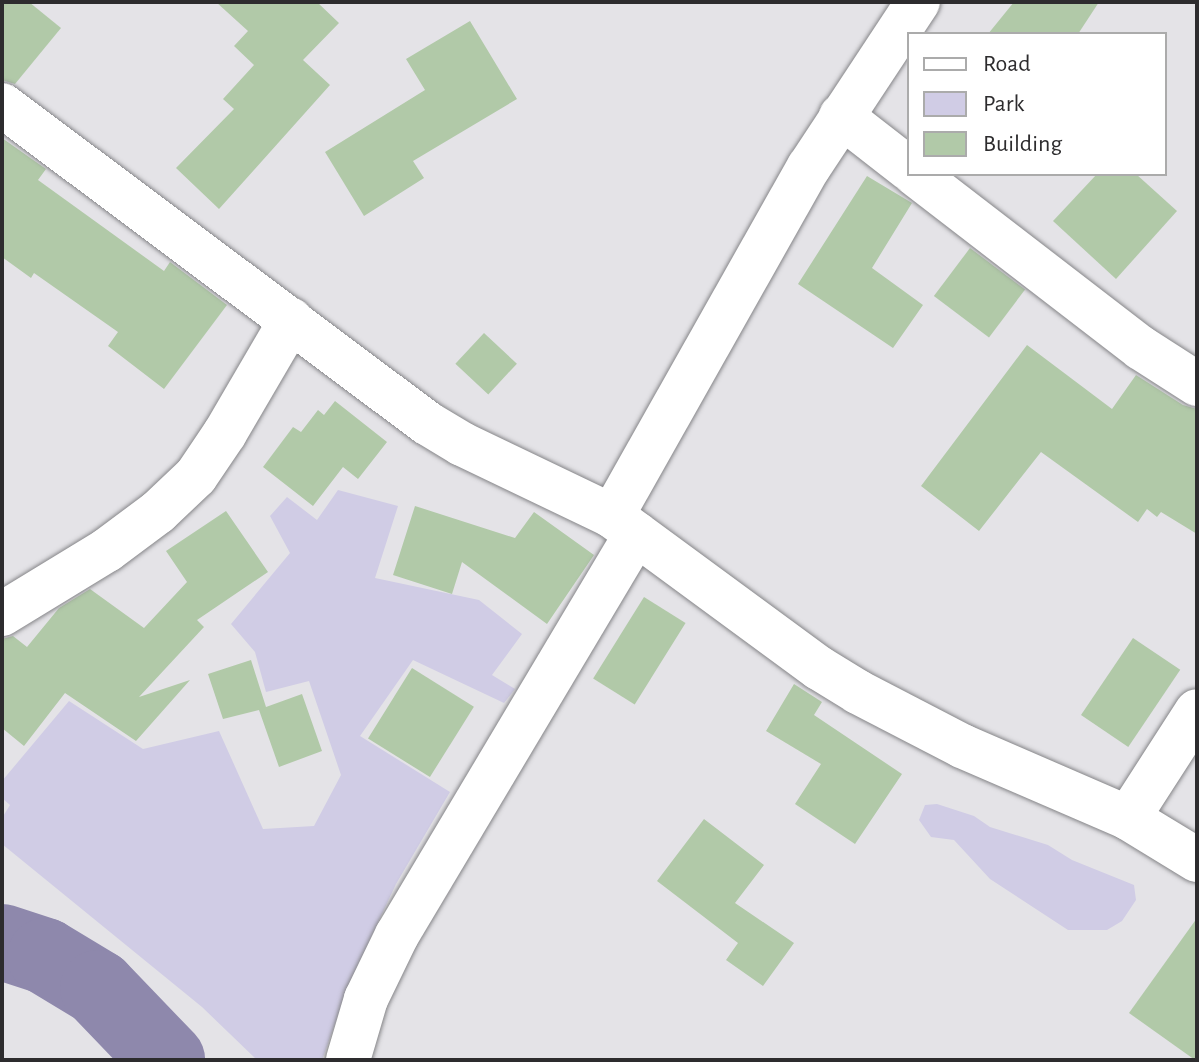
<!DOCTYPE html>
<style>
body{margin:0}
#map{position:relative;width:1199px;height:1062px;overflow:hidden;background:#e4e3e7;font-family:"Alegreya Sans",sans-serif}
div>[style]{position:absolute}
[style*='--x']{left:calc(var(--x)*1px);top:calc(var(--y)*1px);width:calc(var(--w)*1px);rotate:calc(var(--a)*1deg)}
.green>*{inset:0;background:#d0cce5}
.river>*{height:76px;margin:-38px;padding:0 38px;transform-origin:38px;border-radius:38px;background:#8e88ac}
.building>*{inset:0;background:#b1c9a8;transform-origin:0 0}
.roads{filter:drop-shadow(0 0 2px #858588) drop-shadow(0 0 2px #858588)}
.minor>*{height:44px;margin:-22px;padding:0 22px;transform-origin:22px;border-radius:22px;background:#fff}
span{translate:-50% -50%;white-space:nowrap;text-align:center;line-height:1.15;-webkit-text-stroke:8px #fff;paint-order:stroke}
.frame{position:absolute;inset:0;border:4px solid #2d2c2e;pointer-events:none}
.legend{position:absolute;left:907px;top:32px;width:260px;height:144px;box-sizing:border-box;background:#fff;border:2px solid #ababab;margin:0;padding:10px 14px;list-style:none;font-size:24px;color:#2d2c2e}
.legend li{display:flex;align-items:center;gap:16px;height:40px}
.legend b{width:40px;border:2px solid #ababab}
</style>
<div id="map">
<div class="green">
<i style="clip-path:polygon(338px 490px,398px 506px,375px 578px,479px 600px,522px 634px,492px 675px,515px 689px,504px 703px,413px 660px,360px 736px,450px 792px,396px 884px,350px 982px,322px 1060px,257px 1060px,202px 1007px,2px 844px,2px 818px,10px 805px,2px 798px,2px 781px,69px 701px,143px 749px,219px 731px,263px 829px,314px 826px,341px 775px,309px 681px,266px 692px,255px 652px,231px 624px,290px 553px,270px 516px,287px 497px,317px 520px)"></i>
<i style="clip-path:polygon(937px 804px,974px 816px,990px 827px,1048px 845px,1072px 860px,1134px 885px,1136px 900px,1122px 921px,1107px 930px,1068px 930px,990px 879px,954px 840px,931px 837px,919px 820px,925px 805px)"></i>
</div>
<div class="river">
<i style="--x:2;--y:942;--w:45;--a:18"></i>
<i style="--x:45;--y:956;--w:62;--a:31.1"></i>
<i style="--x:98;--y:988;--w:100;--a:46.2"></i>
</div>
<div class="building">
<i style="clip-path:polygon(2px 2px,29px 2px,61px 28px,15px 84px,2px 80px)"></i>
<i style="clip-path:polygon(216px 2px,317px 2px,339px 23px,303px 60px,330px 85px,219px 209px,176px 168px,234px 109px,223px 99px,254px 65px,234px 46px,248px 31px)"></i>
<i style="clip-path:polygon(1014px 2px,1099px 2px,1078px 34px,988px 34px)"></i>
<i style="clip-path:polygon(470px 21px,517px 99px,413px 161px,424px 178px,364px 216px,325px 152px,425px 90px,406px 59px)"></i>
<i style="clip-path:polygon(2px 138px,46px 169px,38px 180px,164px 271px,170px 262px,227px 305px,164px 389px,108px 346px,118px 332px,34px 273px,31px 278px,2px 257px)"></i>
<i style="clip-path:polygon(1097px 174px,1136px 174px,1177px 211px,1116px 279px,1053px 221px)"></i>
<i style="clip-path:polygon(867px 176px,912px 203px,872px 268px,923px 305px,893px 348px,798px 284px)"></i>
<i style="left:970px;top:248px;width:69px;height:60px;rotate:37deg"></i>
<i style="left:484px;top:333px;width:45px;height:42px;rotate:43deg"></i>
<i style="clip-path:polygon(1027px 345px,1112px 409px,1136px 375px,1183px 405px,1197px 409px,1197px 534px,1161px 512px,1157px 517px,1147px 509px,1138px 522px,1041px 452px,979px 531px,921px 486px)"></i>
<i style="clip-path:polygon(335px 401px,387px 442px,358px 479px,343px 467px,313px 506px,263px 467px,293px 427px,301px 432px,318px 410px,324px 415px)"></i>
<i style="clip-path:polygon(415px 506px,515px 538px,534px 512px,594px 555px,547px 624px,462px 562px,452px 594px,393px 575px)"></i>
<i style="clip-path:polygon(226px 511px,268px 572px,197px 620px,204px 627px,139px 697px,190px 680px,136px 741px,65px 693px,24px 746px,2px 728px,2px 639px,13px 636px,27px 647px,59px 608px,90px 589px,144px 628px,187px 582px,166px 551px)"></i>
<i style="left:644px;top:597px;width:49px;height:96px;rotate:32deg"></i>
<i style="left:1133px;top:638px;width:57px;height:93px;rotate:34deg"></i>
<i style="clip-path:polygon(251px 660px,266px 707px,302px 694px,322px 751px,279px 767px,259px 710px,223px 719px,208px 674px)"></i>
<i style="left:412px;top:668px;width:73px;height:83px;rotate:32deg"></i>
<i style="clip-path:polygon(794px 684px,822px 702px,814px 715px,902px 774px,855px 844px,795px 804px,821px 764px,766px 731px)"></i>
<i style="clip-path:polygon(704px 819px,764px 865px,735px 903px,794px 943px,763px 986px,726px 960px,738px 943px,657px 881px)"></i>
<i style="clip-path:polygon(1197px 918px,1197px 1060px,1195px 1060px,1129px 1013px)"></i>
</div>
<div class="roads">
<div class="minor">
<i style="--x:2;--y:105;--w:531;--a:36.81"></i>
<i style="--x:427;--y:423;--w:41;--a:31"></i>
<i style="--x:462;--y:444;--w:166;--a:25.6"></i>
<i style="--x:612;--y:516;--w:257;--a:36.3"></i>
<i style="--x:819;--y:668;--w:46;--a:31.6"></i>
<i style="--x:858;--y:692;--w:117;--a:27.4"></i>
<i style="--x:962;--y:746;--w:181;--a:23.4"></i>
<i style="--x:1128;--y:818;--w:81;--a:31.3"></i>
<i style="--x:841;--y:116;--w:86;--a:37.9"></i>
<i style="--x:915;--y:174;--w:285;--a:37.6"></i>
<i style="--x:1141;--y:348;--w:67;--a:32.7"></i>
<i style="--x:612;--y:516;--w:401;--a:-60.6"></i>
<i style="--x:809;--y:167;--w:198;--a:-56.6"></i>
<i style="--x:2;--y:614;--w:123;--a:-31.4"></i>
<i style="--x:107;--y:550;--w:64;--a:-36.7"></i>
<i style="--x:158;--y:512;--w:52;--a:-43.5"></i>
<i style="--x:196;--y:476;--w:52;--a:-56"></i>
<i style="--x:225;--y:433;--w:131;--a:-59.7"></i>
<i style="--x:1128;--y:818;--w:127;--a:-57.2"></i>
<i style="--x:348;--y:1060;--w:64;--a:-73.6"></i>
<i style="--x:366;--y:999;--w:71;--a:-64.2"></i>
<i style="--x:397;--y:935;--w:467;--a:-59.2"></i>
</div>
</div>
<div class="frame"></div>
<ul class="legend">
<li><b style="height:10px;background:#fff"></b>Road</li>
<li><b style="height:22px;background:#d0cce5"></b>Park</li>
<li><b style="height:22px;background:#b1c9a8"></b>Building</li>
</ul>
</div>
